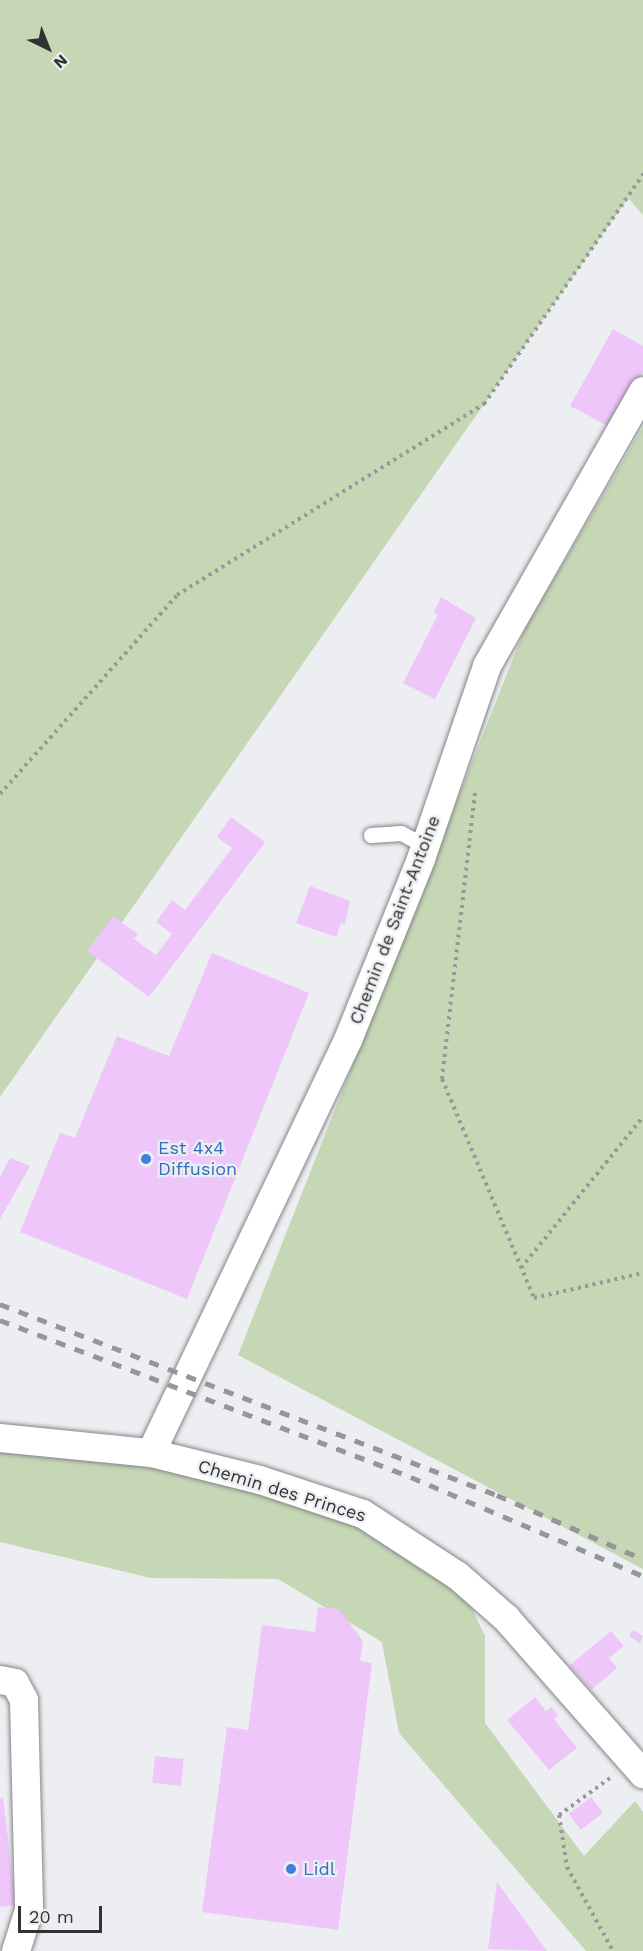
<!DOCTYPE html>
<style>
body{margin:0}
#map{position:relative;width:643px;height:1951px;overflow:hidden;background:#eceef1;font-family:"Work Sans",sans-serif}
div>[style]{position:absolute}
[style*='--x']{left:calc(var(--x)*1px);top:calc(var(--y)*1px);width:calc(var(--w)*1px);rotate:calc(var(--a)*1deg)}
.green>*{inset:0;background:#c6d7b5}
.building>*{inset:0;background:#eec6f9;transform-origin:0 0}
.path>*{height:4px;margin-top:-2px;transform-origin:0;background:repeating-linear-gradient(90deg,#96989a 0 3px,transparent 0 7.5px)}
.roads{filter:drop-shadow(0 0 2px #848688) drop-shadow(0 0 2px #848688)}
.service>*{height:15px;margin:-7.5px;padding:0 7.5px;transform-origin:7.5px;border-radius:7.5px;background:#fff}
.minor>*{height:28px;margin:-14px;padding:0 14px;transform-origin:14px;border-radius:14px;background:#fff}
.rail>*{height:4.5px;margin-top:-2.25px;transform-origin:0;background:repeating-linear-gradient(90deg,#949698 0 10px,transparent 0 20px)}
.dots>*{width:16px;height:16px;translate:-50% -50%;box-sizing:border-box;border:3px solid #eceef1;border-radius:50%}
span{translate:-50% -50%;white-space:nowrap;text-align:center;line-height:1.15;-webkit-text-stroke:4.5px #eceef1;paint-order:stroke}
.street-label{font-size:18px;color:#313233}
.shop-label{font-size:18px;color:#366cbe}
.left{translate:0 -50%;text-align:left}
.north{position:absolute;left:18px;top:18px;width:60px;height:60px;-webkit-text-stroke:4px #eceef1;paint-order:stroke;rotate:137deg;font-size:16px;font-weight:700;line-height:24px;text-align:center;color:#313233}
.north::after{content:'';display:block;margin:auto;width:21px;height:27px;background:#313233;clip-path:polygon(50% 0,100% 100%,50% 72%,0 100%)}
.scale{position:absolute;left:18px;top:1906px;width:84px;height:27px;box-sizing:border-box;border:3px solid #313233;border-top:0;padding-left:8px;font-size:18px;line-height:21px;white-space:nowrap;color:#313233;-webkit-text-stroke:4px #eceef1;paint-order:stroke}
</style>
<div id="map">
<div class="green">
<i style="clip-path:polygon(0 0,643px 0,643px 215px,628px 198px,0 1097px)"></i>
<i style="clip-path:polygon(643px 427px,643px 1569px,238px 1355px,525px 628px)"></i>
<i style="clip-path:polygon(0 1447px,134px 1459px,413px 1530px,445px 1553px,485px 1636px,485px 1723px,584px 1856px,635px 1801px,643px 1812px,643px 1951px,586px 1951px,399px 1733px,382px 1642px,278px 1579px,151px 1578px,0 1542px)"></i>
</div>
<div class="building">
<i style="clip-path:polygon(613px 329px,643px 346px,643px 372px,612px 428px,570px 406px)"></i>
<i style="clip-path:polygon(441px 597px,476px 618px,435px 699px,403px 683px,438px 615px,434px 612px)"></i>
<i style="clip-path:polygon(231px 817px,265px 842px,149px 997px,87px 951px,113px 916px,138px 934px,134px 939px,156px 955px,172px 934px,156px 922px,172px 900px,185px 910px,232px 848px,217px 837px)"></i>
<i style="clip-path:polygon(310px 886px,350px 901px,345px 924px,341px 923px,336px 937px,296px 923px)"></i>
<i style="clip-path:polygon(212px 953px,309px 993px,187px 1299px,20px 1232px,60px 1133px,75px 1138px,117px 1036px,169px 1056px)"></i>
<i style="clip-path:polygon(10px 1158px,30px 1166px,0 1219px,0 1177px)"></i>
<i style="clip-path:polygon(318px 1607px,339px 1609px,363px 1641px,360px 1661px,372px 1663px,338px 1930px,202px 1912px,227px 1727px,248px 1730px,262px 1625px,315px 1632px)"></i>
<i style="clip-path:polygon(633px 1630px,643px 1636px,640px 1643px,629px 1636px)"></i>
<i style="clip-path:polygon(611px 1631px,624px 1646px,609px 1658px,617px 1668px,591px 1690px,570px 1665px)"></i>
<i style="clip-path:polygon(535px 1697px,546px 1711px,551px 1707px,558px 1715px,554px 1719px,577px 1748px,549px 1770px,507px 1720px)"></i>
<i style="left:155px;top:1756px;width:29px;height:27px;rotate:6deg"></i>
<i style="left:591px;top:1797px;width:20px;height:28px;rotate:53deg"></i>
<i style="clip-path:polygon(0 1798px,3px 1798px,16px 1905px,0 1907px)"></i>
<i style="clip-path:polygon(497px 1882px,547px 1951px,488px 1949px)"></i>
</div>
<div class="path">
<i style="--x:475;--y:793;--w:288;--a:96.6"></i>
<i style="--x:442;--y:1079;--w:238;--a:67.2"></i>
<i style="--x:534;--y:1298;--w:112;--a:-12.9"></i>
<i style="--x:0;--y:794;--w:266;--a:-48.3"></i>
<i style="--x:177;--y:595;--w:362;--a:-31.9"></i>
<i style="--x:484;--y:404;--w:280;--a:-55.3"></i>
<i style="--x:521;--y:1268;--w:194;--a:-51.1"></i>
<i style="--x:610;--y:1778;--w:63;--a:144"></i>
<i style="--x:559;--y:1815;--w:53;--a:81.3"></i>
<i style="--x:567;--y:1867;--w:96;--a:61.3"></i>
</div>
<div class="roads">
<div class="service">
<i style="--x:371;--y:835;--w:30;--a:-4"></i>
<i style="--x:401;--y:833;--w:19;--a:28"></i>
<i style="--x:418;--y:842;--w:14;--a:82"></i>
</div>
<div class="minor">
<i style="--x:0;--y:1438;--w:152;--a:5.7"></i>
<i style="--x:151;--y:1453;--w:112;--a:13.9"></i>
<i style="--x:260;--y:1480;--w:108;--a:18.3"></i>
<i style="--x:363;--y:1514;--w:113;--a:33.1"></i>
<i style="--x:458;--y:1576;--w:64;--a:41.2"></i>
<i style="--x:506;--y:1618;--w:208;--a:48.7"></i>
<i style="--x:151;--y:1453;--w:458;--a:-64.5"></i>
<i style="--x:348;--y:1040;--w:195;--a:-68"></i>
<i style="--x:421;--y:859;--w:204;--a:-71.1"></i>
<i style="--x:487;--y:666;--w:316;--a:-60.4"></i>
<i style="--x:0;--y:1680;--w:15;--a:11"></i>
<i style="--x:15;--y:1683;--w:19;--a:62"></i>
<i style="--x:24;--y:1700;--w:210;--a:88.6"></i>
<i style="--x:29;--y:1910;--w:43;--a:107.6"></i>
</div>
</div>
<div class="rail">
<i style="--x:0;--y:1304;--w:532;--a:21.02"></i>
<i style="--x:497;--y:1495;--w:159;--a:23.7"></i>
<i style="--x:0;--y:1320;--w:440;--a:20.9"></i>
<i style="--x:411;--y:1477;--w:252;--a:23.1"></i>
</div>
<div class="dots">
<i style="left:146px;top:1159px;background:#3f7fe0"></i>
<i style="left:291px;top:1869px;background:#3f7fe0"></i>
</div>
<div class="street-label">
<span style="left:395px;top:920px;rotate:-69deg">Chemin de Saint-Antoine</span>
<span style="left:282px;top:1491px;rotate:17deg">Chemin des Princes</span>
</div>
<div class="shop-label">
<span class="left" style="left:158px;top:1159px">Est 4x4<br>Diffusion</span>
<span class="left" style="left:303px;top:1869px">Lidl</span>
</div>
<div class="north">N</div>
<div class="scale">20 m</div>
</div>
